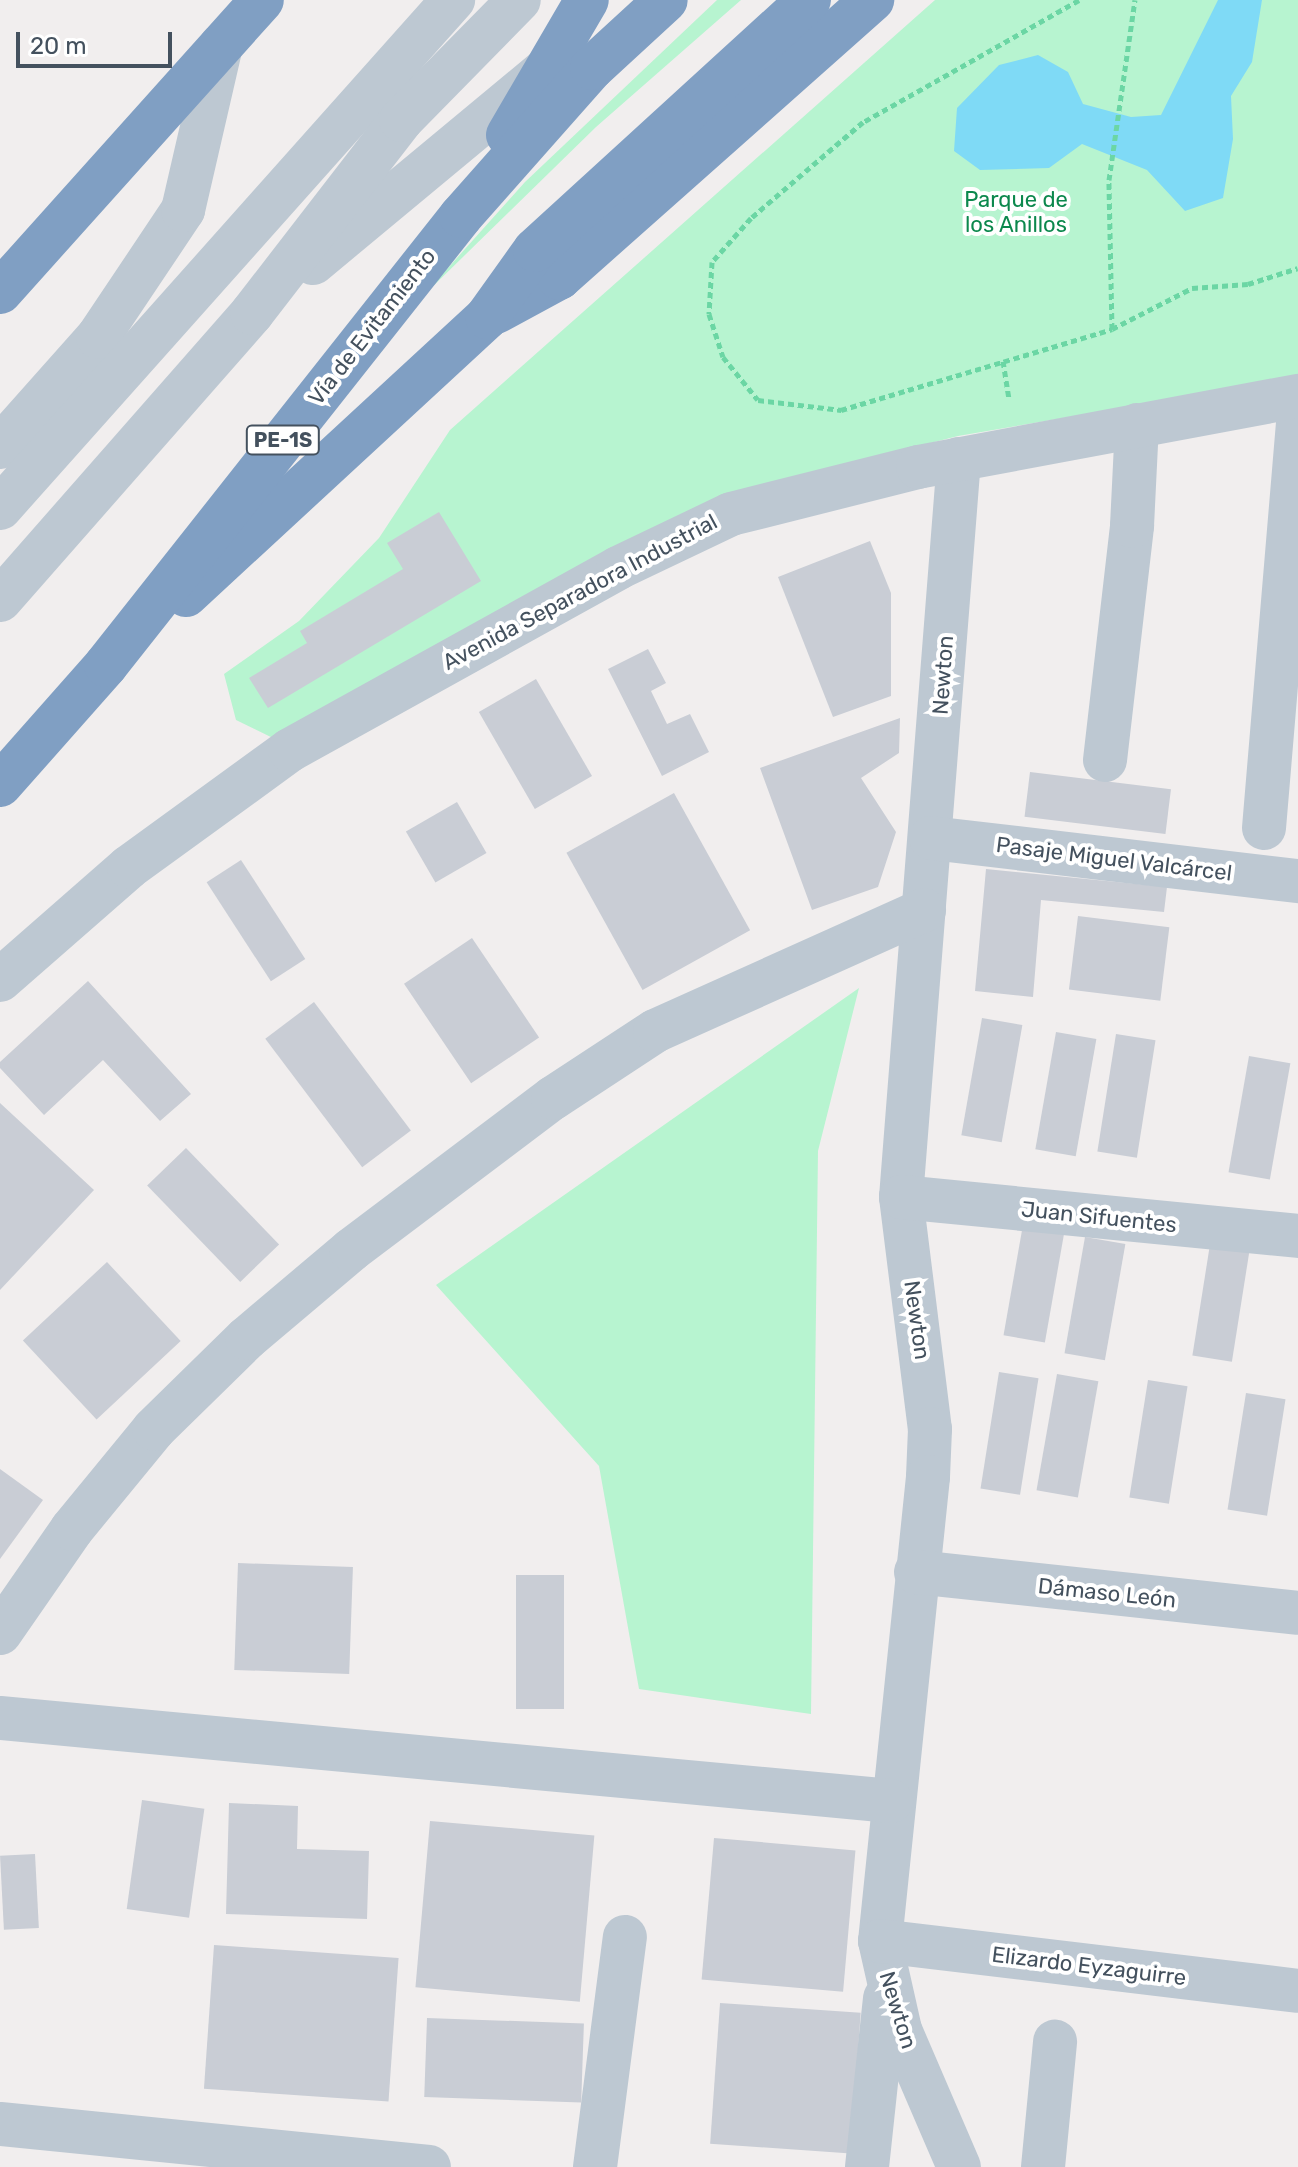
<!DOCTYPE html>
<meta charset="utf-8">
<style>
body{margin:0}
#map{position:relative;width:1298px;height:2167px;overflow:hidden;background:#f1eeee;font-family:Rubik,sans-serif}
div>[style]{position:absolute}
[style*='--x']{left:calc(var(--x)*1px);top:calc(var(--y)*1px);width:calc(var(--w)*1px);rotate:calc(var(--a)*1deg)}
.green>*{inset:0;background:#b7f4d0}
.water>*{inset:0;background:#7fdaf6}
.building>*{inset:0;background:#c9cdd5;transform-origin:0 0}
.path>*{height:5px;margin-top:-2.5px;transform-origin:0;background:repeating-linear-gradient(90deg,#6bd6a4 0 6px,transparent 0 10px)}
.minor>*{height:44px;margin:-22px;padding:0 22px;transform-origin:22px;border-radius:22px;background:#bdc8d2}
.highway>*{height:44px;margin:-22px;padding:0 22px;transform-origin:22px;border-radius:22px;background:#809fc3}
span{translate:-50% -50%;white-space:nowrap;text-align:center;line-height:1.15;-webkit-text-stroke:8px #fff;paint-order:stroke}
.shield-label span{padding:2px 6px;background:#fff;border:2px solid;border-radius:6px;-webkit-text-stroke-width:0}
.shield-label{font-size:20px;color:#44515e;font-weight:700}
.park-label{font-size:22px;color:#0c884d}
.street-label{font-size:22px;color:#44515e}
.scale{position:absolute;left:16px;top:32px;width:156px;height:36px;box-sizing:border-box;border:4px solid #44515e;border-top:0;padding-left:10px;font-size:24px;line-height:28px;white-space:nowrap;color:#44515e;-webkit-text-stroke:6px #fff;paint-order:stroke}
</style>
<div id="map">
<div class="green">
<i style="clip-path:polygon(717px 0,741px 0,596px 127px,422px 297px,525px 182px)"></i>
<i style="clip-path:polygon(935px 0,1298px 0,1298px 378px,958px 436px,726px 495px,277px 740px,236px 720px,224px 674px,299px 621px,379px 538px,450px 430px)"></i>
<i style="clip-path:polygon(859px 988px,818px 1151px,811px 1714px,639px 1689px,599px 1466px,436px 1285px)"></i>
</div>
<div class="water">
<i style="clip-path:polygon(1218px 0,1262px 0,1252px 62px,1231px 96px,1233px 139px,1223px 198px,1185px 211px,1147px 170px,1082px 144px,1049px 168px,980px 170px,954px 151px,957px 108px,999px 65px,1038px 55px,1068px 72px,1083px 104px,1131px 117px,1161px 115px)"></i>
</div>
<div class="building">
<i style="clip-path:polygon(439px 512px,481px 581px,268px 708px,249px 678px,307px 643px,300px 631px,403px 569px,387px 543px)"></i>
<i style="clip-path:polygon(870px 541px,891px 593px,891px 696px,833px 717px,778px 577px)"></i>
<i style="clip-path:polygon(648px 649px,666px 683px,651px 691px,667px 724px,690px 714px,709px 752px,662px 776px,608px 669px)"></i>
<i style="left:536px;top:679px;width:112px;height:66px;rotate:60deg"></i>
<i style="clip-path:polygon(900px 718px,899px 753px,861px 778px,896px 832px,878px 887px,812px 910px,760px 768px)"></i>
<i style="left:1030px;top:772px;width:142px;height:45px;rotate:7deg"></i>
<i style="left:674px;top:793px;width:157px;height:123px;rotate:61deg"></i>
<i style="left:457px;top:802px;width:59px;height:59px;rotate:60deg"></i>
<i style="left:241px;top:860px;width:118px;height:41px;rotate:57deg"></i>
<i style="clip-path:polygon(986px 869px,1167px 887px,1164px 912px,1041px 900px,1033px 997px,975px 991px)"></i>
<i style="left:1078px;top:916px;width:92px;height:74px;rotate:7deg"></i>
<i style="left:472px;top:938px;width:120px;height:82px;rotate:56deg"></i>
<i style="clip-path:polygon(88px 981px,191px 1094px,160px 1121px,103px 1060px,44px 1115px,0 1068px,0 1062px)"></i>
<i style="left:314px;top:1002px;width:161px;height:61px;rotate:53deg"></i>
<i style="left:982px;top:1018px;width:41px;height:119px;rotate:10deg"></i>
<i style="left:1056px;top:1032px;width:41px;height:119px;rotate:10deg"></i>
<i style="left:1116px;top:1034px;width:40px;height:119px;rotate:9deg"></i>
<i style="left:1249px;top:1056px;width:42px;height:118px;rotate:10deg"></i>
<i style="clip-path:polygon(0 1103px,94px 1190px,0 1290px)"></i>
<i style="left:186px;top:1148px;width:134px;height:54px;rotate:46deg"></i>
<i style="left:1024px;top:1219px;width:42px;height:118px;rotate:10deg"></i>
<i style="left:1085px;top:1237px;width:41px;height:118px;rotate:10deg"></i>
<i style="left:1211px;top:1238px;width:40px;height:119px;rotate:9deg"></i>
<i style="left:107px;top:1262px;width:108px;height:115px;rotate:47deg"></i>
<i style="left:999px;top:1372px;width:40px;height:118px;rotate:9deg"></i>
<i style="left:1057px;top:1374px;width:42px;height:118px;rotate:10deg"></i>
<i style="left:1148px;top:1380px;width:40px;height:119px;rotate:9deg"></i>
<i style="left:1246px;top:1393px;width:40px;height:118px;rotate:9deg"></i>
<i style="clip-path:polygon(0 1469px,43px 1500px,0 1559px)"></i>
<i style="left:238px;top:1563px;width:115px;height:107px;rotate:2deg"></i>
<i style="left:516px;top:1575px;width:48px;height:134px"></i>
<i style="left:142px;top:1800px;width:63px;height:110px;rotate:8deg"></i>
<i style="clip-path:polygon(229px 1803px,298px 1806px,297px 1849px,369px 1851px,367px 1919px,226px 1914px)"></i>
<i style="left:430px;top:1821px;width:165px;height:167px;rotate:5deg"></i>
<i style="left:714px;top:1838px;width:142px;height:142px;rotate:5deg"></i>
<i style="left:35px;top:1854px;width:74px;height:35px;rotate:87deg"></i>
<i style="left:214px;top:1945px;width:185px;height:144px;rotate:4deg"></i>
<i style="left:720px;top:2003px;width:141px;height:141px;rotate:4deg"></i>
<i style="left:427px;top:2018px;width:157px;height:79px;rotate:2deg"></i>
</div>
<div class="path">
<i style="--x:1079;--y:0;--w:248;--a:150.5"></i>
<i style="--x:863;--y:122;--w:148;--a:139.4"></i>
<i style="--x:751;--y:218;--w:59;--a:131.6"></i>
<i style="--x:712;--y:262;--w:52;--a:93.3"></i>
<i style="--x:709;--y:314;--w:45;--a:72"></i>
<i style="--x:723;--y:357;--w:55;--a:50.9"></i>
<i style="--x:758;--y:400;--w:84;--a:6.9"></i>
<i style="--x:841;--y:410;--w:283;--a:-16.6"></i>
<i style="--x:1112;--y:329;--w:90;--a:-27.1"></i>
<i style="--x:1192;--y:288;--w:56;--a:-4.1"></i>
<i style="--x:1248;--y:284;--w:52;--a:-17.7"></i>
<i style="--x:1112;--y:329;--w:149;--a:-91.2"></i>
<i style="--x:1109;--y:180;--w:182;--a:-81.8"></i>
<i style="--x:1003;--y:361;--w:38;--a:81"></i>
</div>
<div class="minor">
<i style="--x:313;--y:263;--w:299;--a:-39.7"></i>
<i style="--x:0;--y:447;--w:147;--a:-48.3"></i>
<i style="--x:98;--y:337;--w:153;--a:-56.2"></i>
<i style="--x:183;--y:210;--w:169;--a:-77"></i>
<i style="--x:959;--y:459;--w:740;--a:94.49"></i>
<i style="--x:901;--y:1197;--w:234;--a:82.9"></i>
<i style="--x:930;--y:1429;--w:48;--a:92.4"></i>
<i style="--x:928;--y:1477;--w:466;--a:95.9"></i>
<i style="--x:880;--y:1941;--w:91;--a:77.3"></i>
<i style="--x:900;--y:2030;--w:149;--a:66.7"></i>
<i style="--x:0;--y:508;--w:681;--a:-48.28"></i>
<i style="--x:0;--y:600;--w:382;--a:-48.7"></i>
<i style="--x:252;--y:313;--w:244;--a:-52.3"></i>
<i style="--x:401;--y:120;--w:168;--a:-45.5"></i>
<i style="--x:1105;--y:760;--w:236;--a:-83.4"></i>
<i style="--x:1132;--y:526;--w:101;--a:-87.2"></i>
<i style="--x:1264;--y:828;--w:407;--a:-85.2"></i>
<i style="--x:931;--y:838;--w:370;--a:6.7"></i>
<i style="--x:0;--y:980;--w:171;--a:-41.2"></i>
<i style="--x:129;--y:867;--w:199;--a:-36"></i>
<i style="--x:290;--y:750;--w:375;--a:-29"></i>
<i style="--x:618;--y:568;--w:125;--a:-25.5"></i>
<i style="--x:731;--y:514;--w:193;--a:-14.1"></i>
<i style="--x:918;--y:467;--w:387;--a:-10.6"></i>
<i style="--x:901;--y:1197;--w:399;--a:5.6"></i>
<i style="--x:916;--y:1572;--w:384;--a:6.1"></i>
<i style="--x:0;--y:1633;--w:126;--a:-55.3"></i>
<i style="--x:72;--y:1529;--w:129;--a:-50.6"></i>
<i style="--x:154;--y:1429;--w:130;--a:-44.4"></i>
<i style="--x:247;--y:1338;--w:136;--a:-40.2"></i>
<i style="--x:351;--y:1250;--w:253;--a:-37"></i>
<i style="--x:553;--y:1098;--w:122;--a:-33.3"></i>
<i style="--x:655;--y:1031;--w:295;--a:-24.2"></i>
<i style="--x:0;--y:1718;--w:895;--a:5.32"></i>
<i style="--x:880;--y:1941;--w:421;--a:6.8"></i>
<i style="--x:0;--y:2124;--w:431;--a:5.7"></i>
<i style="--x:595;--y:2167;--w:232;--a:-82.6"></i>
<i style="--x:867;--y:2167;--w:170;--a:-83.9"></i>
<i style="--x:1043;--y:2167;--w:126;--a:-84.5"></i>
</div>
<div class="highway">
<i style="--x:508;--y:135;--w:156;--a:-59.7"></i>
<i style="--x:0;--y:292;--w:392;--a:-48.1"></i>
<i style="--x:496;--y:312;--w:72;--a:-28.4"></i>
<i style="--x:559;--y:278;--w:419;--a:-41.6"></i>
<i style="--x:186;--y:595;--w:410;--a:-42.7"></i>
<i style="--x:487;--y:317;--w:82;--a:-54.4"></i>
<i style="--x:535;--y:250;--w:371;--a:-42.4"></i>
<i style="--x:0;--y:785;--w:160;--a:-48.5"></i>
<i style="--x:106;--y:665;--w:572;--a:-51.67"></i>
<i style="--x:461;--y:216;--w:198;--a:-48.5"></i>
<i style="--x:592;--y:68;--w:100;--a:-42.6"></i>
</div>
<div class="shield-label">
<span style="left:283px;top:440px">PE-1S</span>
</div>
<div class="park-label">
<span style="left:1016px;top:212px">Parque de<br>los Anillos</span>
</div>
<div class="street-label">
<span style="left:372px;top:327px;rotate:-52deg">Vía de Evitamiento</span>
<span style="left:580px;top:592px;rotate:-28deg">Avenida Separadora Industrial</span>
<span style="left:943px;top:675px;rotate:-86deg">Newton</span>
<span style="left:1114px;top:859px;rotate:7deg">Pasaje Miguel Valcárcel</span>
<span style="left:1099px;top:1217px;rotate:6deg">Juan Sifuentes</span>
<span style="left:917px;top:1320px;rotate:82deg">Newton</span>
<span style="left:1107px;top:1593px;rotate:6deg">Dámaso León</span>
<span style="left:1089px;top:1966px;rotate:7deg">Elizardo Eyzaguirre</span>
<span style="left:898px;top:2010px;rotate:73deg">Newton</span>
</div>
<div class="scale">20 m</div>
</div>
